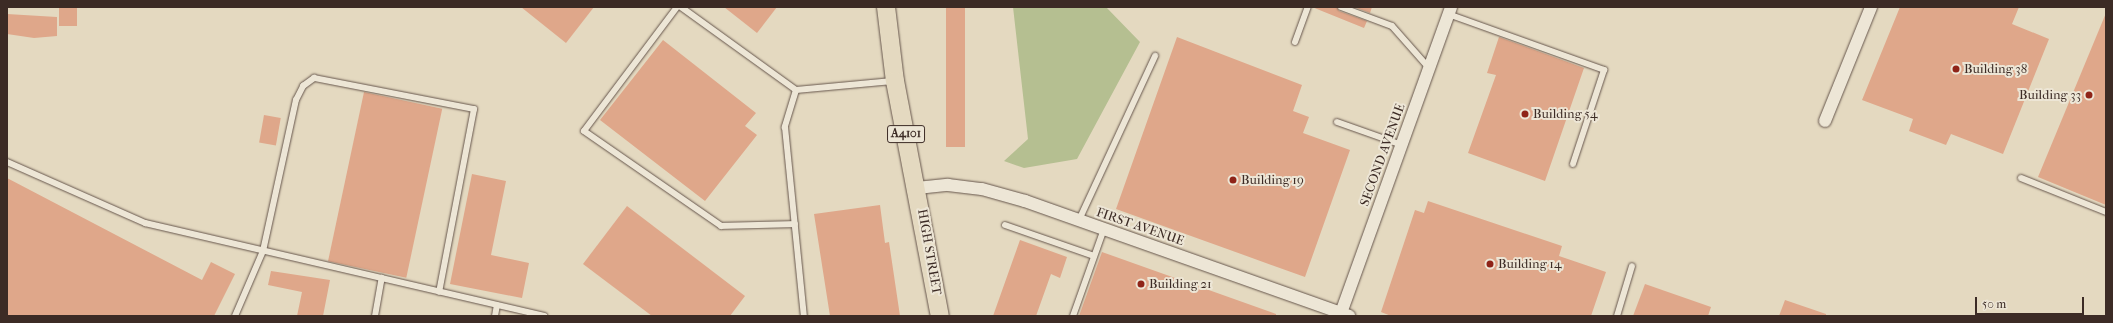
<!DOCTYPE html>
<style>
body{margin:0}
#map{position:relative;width:2113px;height:323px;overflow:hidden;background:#e4d9c0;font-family:"IM FELL French Canon",serif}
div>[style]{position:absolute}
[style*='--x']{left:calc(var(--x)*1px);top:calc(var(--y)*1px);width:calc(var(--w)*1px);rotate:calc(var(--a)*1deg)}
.green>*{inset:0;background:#b5bf91}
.building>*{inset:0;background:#dfa78a;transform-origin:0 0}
.roads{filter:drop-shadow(0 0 1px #66564c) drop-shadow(0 0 1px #66564c)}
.service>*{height:6px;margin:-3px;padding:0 3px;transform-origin:3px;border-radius:3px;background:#ede6d6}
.minor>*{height:12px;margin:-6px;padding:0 6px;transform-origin:6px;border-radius:6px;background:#ede6d6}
.primary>*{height:18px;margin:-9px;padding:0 9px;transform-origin:9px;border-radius:9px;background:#e4d9c0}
.dots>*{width:11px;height:11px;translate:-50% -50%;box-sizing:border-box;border:2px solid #ede6d6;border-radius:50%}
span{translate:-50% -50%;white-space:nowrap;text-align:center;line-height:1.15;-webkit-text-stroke:4px #ede6d6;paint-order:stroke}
.shield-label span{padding:1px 3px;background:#ede6d6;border:1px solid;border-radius:3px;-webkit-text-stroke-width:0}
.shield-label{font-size:12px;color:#3c2b25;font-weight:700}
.poi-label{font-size:13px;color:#3c2b25}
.left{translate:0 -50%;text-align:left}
.right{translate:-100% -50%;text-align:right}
.street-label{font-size:13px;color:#3c2b25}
.frame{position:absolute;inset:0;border:8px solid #3c2b25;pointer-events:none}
.scale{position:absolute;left:1975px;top:297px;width:109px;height:18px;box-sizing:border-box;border:2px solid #3c2b25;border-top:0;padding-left:5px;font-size:12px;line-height:14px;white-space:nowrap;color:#3c2b25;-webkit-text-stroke:3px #ede6d6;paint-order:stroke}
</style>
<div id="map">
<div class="green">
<i style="clip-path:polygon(1013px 7px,1106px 7px,1140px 42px,1077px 159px,1024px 168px,1004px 161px,1028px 139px)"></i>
</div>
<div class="building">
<i style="left:59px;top:7px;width:18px;height:19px"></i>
<i style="clip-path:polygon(521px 7px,594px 7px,566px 43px)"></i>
<i style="clip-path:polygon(724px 7px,777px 7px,757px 33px)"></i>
<i style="left:946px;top:7px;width:19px;height:140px"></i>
<i style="clip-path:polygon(1312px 7px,1337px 7px,1339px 11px,1367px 21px,1364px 28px)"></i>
<i style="clip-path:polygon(1354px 7px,1372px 7px,1370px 13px)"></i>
<i style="clip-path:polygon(1900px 7px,2019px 7px,2012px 24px,2049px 39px,2003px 154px,1951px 134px,1946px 145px,1909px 131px,1913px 119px,1862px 100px)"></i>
<i style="clip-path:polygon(2106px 13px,2106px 205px,2038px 177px)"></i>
<i style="clip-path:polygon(7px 14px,57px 17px,57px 36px,34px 38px,7px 34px)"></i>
<i style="clip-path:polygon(1177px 37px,1302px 85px,1293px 111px,1309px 117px,1303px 133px,1350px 150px,1305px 277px,1116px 209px)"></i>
<i style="clip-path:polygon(1499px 37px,1584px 68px,1545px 181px,1468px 153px,1496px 75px,1487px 73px)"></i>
<i style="clip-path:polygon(663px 40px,756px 113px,745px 126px,757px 135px,705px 201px,600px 120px)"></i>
<i style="left:364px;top:92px;width:80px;height:173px;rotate:12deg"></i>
<i style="left:264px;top:115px;width:17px;height:28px;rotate:10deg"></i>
<i style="clip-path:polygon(472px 174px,506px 181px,491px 255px,529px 263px,522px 298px,450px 284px)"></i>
<i style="clip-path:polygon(7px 178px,202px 280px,211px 262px,235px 274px,214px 316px,7px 316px)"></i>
<i style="clip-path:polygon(1428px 201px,1562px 246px,1559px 256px,1606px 272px,1591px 316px,1391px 316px,1381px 312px,1415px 210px,1424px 213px)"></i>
<i style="clip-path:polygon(880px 205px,885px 243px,889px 242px,900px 316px,830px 316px,814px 214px)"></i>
<i style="clip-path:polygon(627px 206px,745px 296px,730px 316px,652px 316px,583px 264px)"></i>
<i style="clip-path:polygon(1020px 240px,1067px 257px,1060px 278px,1051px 274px,1036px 316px,993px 316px)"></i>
<i style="clip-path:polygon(1102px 252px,1276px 314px,1276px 316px,1079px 316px)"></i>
<i style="clip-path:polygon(271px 271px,330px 280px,323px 316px,297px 316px,302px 292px,268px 285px)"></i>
<i style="clip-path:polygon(1645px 284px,1711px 307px,1708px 316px,1633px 316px)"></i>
<i style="clip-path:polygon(1785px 300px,1826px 314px,1826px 316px,1779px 316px)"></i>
</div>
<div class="roads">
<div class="service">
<i style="--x:677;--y:7;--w:155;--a:126.9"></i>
<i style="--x:584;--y:131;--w:167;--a:34.7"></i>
<i style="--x:721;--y:226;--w:74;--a:-1.5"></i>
<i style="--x:681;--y:7;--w:142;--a:35.8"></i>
<i style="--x:796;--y:90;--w:97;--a:-5.3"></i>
<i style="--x:1341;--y:7;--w:54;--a:20.4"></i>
<i style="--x:1392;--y:26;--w:56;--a:48.6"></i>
<i style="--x:1448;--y:14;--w:166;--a:19.7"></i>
<i style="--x:1604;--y:70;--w:99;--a:108.3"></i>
<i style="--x:1295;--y:42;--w:37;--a:-70"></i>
<i style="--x:796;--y:90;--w:39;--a:107"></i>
<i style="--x:785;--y:127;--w:190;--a:84.3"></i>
<i style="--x:1337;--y:122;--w:69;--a:19.5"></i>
<i style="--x:7;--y:162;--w:151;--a:23.8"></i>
<i style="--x:145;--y:223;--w:410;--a:13.1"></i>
<i style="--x:2021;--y:178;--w:92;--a:21.8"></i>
<i style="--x:1079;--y:220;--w:181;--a:-65.1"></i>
<i style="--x:1005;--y:225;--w:94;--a:19.2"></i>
<i style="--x:235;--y:316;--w:71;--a:-66.7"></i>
<i style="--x:263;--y:251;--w:155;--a:-77.7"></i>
<i style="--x:296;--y:100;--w:16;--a:-63"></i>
<i style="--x:303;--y:86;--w:14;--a:-36"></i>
<i style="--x:314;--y:78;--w:163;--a:11"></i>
<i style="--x:474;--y:109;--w:186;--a:100.8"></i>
<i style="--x:375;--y:316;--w:39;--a:-80"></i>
<i style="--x:495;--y:316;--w:11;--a:-80"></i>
<i style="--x:1073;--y:316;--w:92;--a:-70.4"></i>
<i style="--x:1617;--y:316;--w:52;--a:-73.3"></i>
</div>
<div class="minor">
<i style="--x:1825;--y:121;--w:123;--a:-68"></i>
<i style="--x:917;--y:188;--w:31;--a:-6"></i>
<i style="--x:948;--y:185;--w:34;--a:7"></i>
<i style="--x:982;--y:189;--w:45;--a:15.6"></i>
<i style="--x:1025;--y:201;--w:344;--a:19.5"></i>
<i style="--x:1341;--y:313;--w:325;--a:-70.2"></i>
</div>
<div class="primary">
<i style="--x:886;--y:7;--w:75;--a:83.1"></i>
<i style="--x:895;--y:81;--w:239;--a:79.2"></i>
</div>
</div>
<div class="dots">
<i style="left:1956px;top:69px;background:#8f2418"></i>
<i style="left:2089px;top:95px;background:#8f2418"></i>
<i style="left:1525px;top:114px;background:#8f2418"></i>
<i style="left:1233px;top:180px;background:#8f2418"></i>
<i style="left:1490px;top:264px;background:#8f2418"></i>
<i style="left:1141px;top:284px;background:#8f2418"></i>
</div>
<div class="shield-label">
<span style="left:906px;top:134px">A4101</span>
</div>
<div class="poi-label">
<span class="left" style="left:1964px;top:69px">Building 38</span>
<span class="right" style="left:2081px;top:95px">Building 33</span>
<span class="left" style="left:1533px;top:114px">Building 54</span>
<span class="left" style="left:1241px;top:180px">Building 19</span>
<span class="left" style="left:1498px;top:264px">Building 14</span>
<span class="left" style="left:1149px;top:284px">Building 21</span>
</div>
<div class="street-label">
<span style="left:1383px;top:155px;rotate:-70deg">SECOND AVENUE</span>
<span style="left:1140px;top:227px;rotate:19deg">FIRST AVENUE</span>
<span style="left:929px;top:252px;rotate:80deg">HIGH STREET</span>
</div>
<div class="frame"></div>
<div class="scale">50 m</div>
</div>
